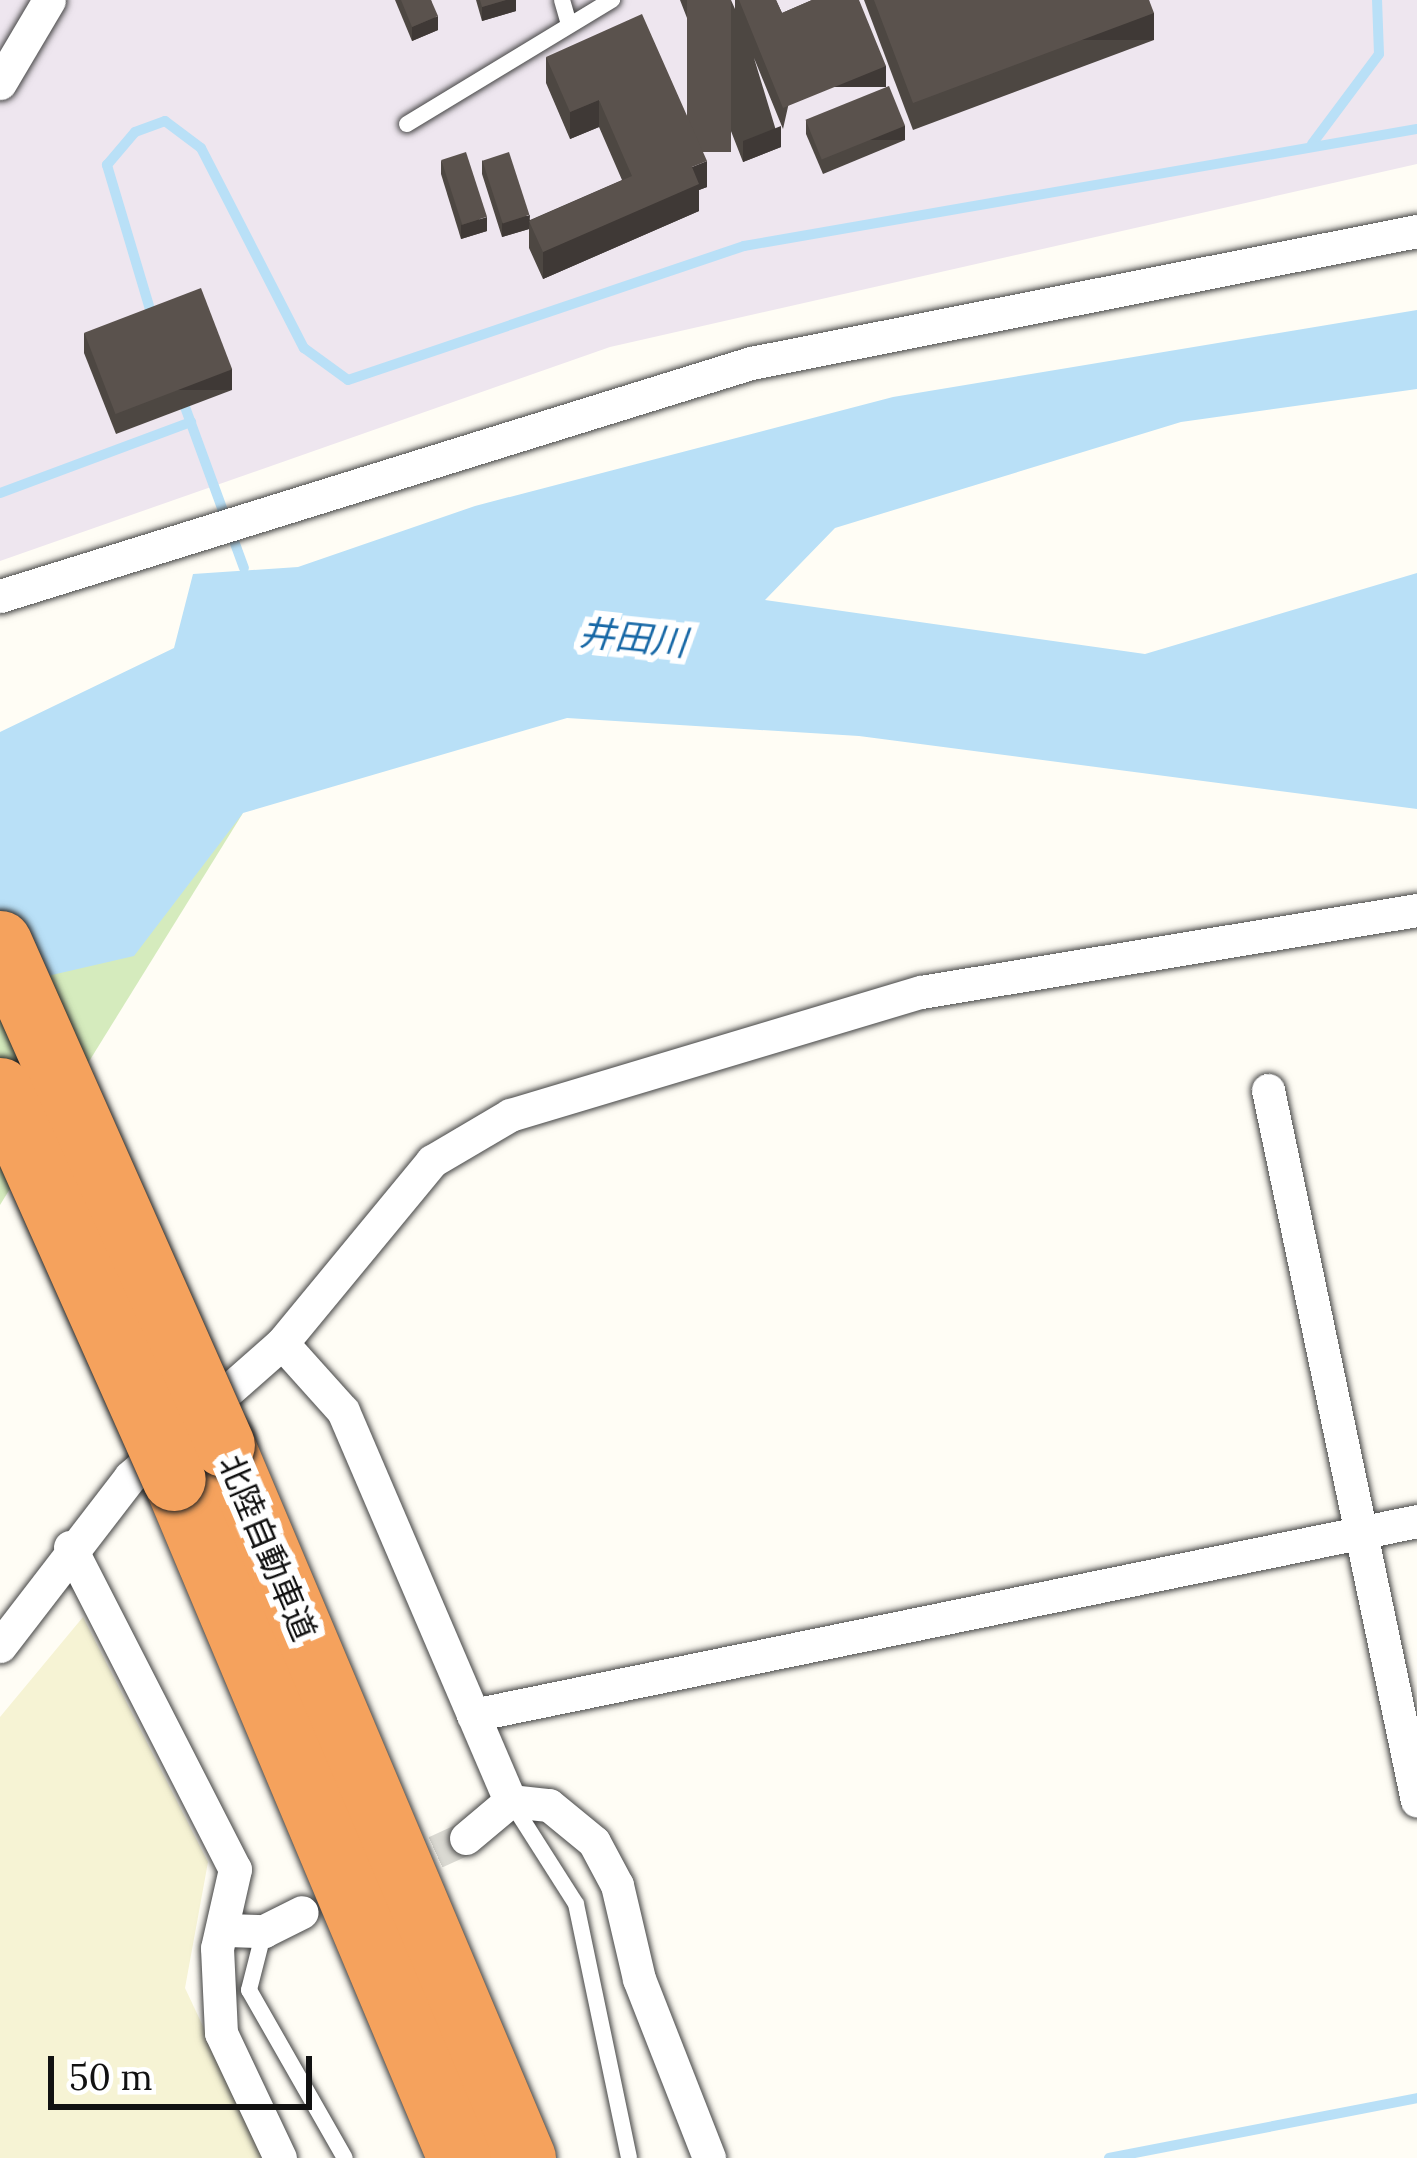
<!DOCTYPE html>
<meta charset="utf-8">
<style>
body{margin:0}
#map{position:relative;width:1417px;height:2158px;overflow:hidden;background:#fffdf5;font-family:Lora,"Noto Sans JP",serif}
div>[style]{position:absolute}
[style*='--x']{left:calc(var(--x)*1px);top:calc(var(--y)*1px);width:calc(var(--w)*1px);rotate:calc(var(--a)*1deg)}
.industrial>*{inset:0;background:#eee6ef}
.farmland>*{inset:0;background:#f6f3d4}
.green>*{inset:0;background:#d5ebbd}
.water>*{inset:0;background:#b9e0f7}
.stream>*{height:10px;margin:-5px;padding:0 5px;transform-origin:5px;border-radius:5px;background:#b9e0f7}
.street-tunnel>*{height:33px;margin-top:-16.5px;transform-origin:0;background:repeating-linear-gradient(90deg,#dbdad3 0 33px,transparent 0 49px)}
.roads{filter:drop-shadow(0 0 3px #444) drop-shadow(0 0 3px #444)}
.lane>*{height:16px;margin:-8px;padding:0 8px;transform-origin:8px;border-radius:8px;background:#fff}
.street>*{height:33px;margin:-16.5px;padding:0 16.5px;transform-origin:16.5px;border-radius:16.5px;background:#fff}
.highway>*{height:63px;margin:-31.5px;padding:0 31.5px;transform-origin:31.5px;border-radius:31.5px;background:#f5a25d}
.bridges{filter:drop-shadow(0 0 3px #222) drop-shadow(0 0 3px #222)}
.highway-bridge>*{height:63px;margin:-31.5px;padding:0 31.5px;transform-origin:31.5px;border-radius:31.5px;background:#f5a25d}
.wall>*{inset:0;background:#4d4742}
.shaded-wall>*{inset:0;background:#3f3936;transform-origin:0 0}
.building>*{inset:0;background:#5a524d;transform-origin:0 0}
span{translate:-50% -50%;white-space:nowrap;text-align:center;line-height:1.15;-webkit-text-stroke:12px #fff;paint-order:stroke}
.street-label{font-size:33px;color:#111}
.water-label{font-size:36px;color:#1768a6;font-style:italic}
.scale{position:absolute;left:48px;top:2056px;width:264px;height:54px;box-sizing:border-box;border:6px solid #111;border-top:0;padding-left:15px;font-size:36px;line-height:42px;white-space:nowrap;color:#111;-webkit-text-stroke:9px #fff;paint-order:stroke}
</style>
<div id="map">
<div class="industrial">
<i style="clip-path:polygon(0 0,1417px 0,1417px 164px,610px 347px,0 561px)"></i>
</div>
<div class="farmland">
<i style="clip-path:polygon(83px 1617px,208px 1862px,185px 1988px,265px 2158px,0 2158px,0 1717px)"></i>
</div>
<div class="green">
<i style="clip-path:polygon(243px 813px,0 1205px,0 945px)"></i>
</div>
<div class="water">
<i style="clip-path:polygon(1417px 310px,1417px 389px,1181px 422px,835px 528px,765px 600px,1145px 654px,1417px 573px,1417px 809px,859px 736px,567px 718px,243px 813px,134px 956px,0 987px,0 732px,174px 648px,193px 574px,298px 567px,475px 506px,893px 397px)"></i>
</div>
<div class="stream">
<i style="--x:1312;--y:144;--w:112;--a:-53.3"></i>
<i style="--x:1379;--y:54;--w:54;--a:-92.1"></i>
<i style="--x:152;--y:316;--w:158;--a:-106.6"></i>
<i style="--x:107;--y:165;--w:43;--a:-49.7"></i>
<i style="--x:135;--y:132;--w:32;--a:-20"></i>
<i style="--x:165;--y:121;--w:45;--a:36.9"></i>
<i style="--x:201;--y:148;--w:225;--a:62.8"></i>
<i style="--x:304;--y:348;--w:54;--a:36"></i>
<i style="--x:348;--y:380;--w:418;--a:-18.7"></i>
<i style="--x:744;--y:246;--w:683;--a:-9.86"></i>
<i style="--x:181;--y:396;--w:183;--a:69.9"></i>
<i style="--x:0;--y:493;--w:204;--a:-20.4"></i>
<i style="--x:1109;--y:2158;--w:314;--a:-11"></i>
</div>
<div class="street-tunnel">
<i style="--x:391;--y:1872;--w:82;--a:-24.4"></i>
</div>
<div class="roads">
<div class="lane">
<i style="--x:562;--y:0;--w:25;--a:74"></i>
<i style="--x:407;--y:124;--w:240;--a:-31.2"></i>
<i style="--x:513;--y:1805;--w:117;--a:57.5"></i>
<i style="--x:576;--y:1904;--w:259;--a:78.2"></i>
<i style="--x:264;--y:1931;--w:61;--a:104.3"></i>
<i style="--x:249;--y:1990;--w:193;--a:60.3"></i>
</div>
<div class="street">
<i style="--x:0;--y:83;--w:96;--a:-59.4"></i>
<i style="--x:0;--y:596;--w:786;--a:-17.24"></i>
<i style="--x:751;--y:363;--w:679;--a:-11.21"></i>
<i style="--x:1268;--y:1090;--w:726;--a:78.16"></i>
<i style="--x:282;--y:1343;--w:91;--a:48.1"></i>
<i style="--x:343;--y:1411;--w:424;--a:66.8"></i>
<i style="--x:510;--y:1801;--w:39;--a:6"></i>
<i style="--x:549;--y:1805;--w:58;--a:39.4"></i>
<i style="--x:594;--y:1842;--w:49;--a:61.9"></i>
<i style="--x:617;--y:1885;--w:97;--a:76.8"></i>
<i style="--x:639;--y:1979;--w:192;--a:68.6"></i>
<i style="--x:70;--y:1547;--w:362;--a:62.9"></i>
<i style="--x:235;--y:1869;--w:81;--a:102.8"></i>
<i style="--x:217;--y:1948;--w:85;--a:87.3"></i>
<i style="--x:221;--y:2033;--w:138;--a:64.7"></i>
<i style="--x:0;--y:1646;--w:213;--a:-52.4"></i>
<i style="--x:130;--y:1477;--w:203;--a:-41.4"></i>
<i style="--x:282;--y:1343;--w:236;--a:-50.5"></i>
<i style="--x:432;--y:1161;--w:91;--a:-30.5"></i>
<i style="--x:510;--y:1115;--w:429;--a:-16.7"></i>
<i style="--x:921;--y:992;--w:503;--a:-9.39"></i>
<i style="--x:473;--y:1715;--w:964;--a:-11.61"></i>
<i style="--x:466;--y:1838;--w:57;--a:-40.1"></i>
<i style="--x:228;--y:1930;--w:36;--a:2"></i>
<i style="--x:264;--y:1931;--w:42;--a:-26.6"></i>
</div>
<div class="highway">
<i style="--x:223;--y:1445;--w:774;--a:67.11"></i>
<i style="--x:174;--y:1479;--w:736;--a:67.23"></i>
</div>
</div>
<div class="bridges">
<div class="highway-bridge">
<i style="--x:0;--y:942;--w:550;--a:66.09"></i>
<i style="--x:0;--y:1089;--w:427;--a:66"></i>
</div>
</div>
<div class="wall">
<i style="clip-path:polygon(395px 0,431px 0,438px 30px,412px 41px)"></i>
<i style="clip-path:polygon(476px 0,516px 0,516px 11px,482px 21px)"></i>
<i style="clip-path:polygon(680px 0,731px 0,735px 9px,735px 0,776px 0,782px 13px,812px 0,783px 129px,754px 58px,781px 147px,743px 162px)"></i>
<i style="clip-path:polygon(864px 0,1149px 0,1154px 40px,913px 130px)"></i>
<i style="clip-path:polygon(546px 57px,707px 187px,699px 190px,699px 211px,543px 279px,529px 248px,529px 229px,502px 237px,482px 174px,482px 160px,530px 220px,622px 180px,599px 127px,570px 139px,546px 83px)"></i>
<i style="clip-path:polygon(806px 120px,905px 140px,823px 174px,806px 134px)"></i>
<i style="clip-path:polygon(441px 160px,487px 231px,461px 239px,441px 174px)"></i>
<i style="clip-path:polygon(84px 333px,232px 390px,116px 434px,84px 353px)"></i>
</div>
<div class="shaded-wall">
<i style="clip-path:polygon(506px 0,516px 0,516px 11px,482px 21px,482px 7px)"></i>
<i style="left:1154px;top:13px;width:27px;height:257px;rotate:90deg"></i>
<i style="clip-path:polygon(438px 16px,438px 30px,412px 41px,412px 27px)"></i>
<i style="left:886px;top:66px;width:21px;height:111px;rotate:90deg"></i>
<i style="clip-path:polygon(599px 100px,599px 127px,570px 139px,570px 112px)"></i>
<i style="clip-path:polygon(781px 126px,781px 147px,743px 162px,743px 141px)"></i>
<i style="left:905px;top:126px;width:14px;height:89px;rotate:90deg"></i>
<i style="clip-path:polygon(707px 161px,707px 187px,699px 190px,699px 211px,543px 279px,543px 252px,692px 167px)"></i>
<i style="clip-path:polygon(530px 215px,529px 229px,502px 237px,502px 223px)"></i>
<i style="clip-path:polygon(487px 217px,487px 231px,461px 239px,461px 225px)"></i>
<i style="left:232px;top:369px;width:21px;height:124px;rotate:90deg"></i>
</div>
<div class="building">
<i style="clip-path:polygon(401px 0,431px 0,438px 16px,412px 27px)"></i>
<i style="clip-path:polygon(480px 0,506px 0,482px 7px)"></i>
<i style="left:687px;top:0;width:44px;height:152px"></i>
<i style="clip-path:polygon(739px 0,776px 0,782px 13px,812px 0,859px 0,886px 66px,783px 108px)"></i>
<i style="clip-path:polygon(874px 0,1149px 0,1154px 13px,913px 103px)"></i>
<i style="clip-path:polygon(642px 14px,707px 161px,692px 167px,699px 184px,543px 252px,529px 221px,632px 176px,599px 100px,570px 112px,546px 57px)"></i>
<i style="left:889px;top:86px;width:43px;height:90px;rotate:68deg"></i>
<i style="left:466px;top:152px;width:68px;height:26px;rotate:72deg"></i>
<i style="left:509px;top:152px;width:66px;height:28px;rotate:72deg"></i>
<i style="left:201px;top:288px;width:87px;height:125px;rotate:69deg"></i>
</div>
<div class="street-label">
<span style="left:267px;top:1548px;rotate:67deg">北陸自動車道</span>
</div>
<div class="water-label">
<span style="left:633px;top:638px;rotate:6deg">井田川</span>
</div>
<div class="scale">50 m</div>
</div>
